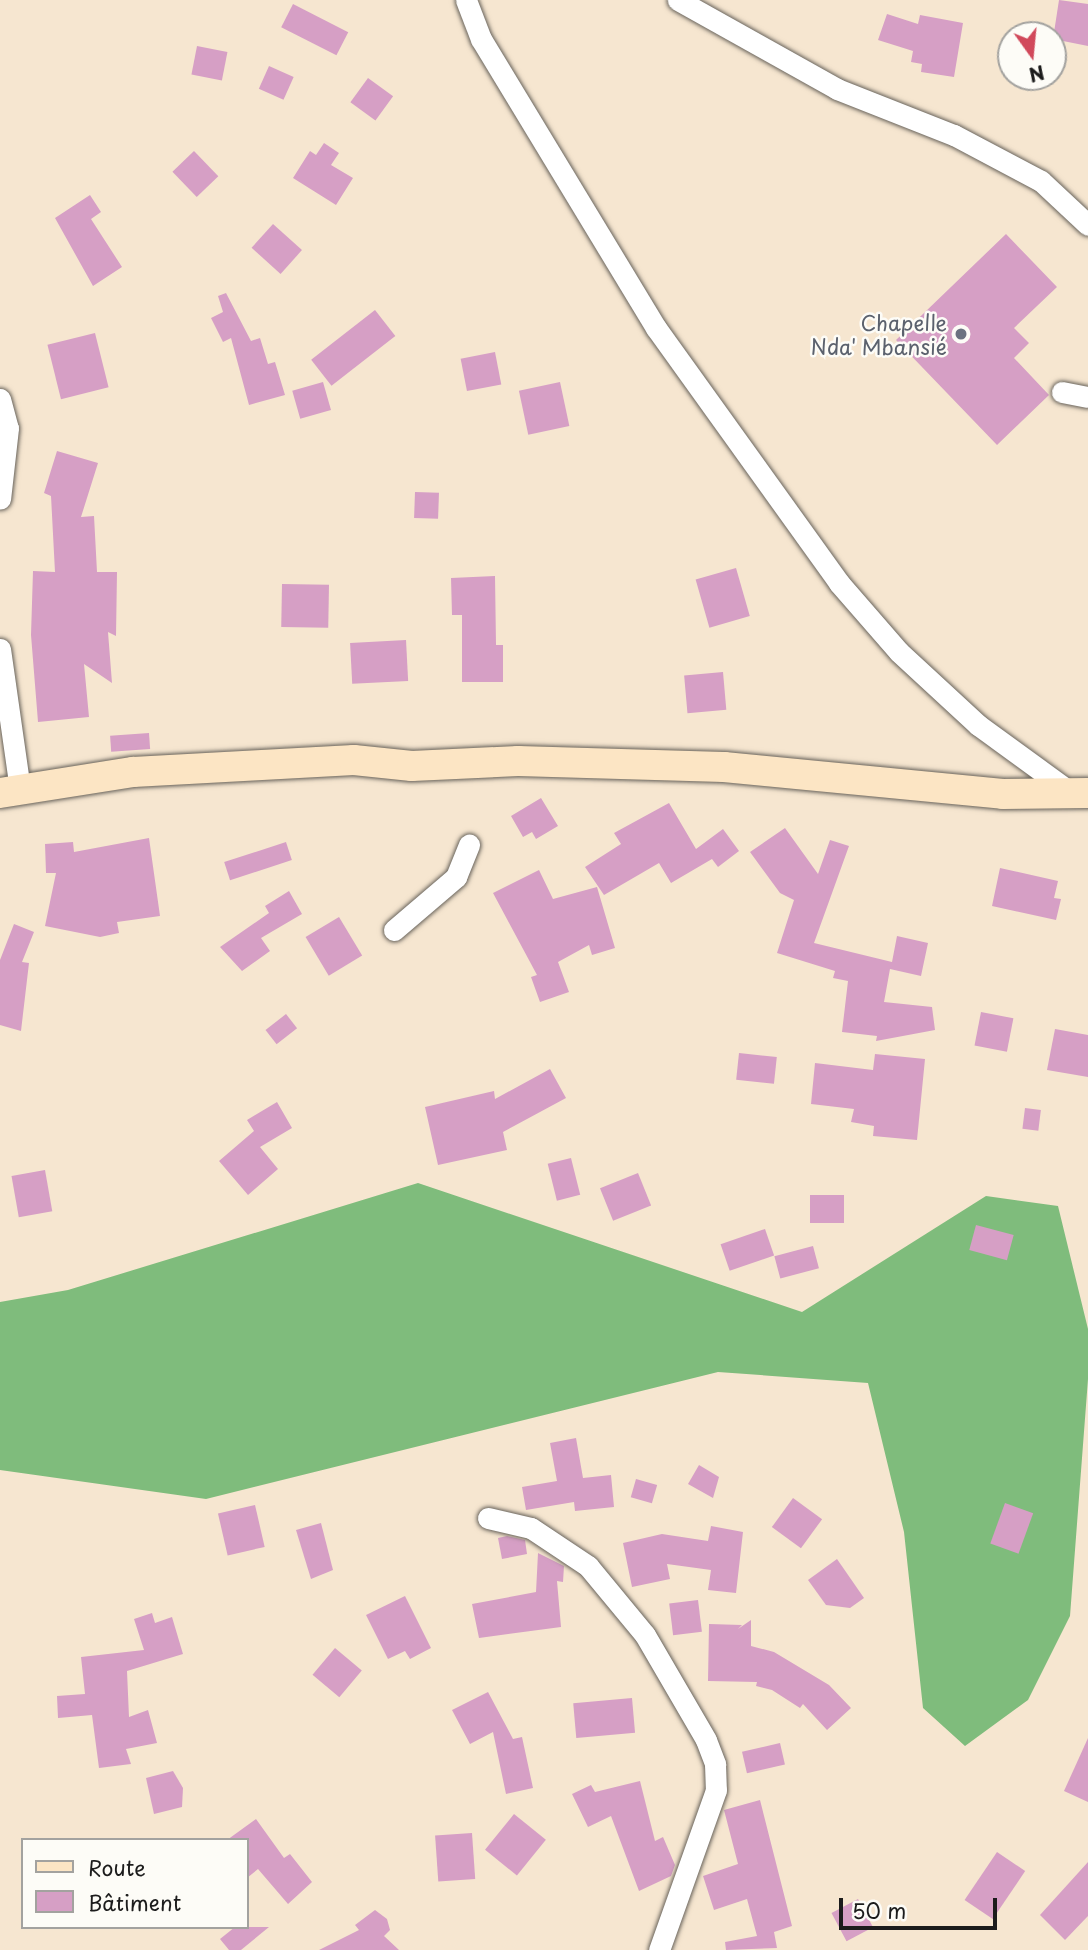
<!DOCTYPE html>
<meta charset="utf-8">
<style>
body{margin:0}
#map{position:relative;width:1088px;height:1950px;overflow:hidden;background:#f6e6d0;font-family:"Playpen Sans",sans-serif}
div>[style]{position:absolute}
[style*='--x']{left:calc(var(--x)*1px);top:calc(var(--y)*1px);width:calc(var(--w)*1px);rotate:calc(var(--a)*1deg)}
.forest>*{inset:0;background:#7fbc7c}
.building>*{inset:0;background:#d69fc5;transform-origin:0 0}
.roads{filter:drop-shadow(0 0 2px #68635b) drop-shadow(0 0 2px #68635b)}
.minor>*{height:21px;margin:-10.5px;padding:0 10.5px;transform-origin:10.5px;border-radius:10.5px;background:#fff}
.secondary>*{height:30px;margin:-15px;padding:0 15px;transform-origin:15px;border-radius:15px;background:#fce5c4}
.dots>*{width:19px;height:19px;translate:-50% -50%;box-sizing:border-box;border:4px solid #fdfcf7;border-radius:50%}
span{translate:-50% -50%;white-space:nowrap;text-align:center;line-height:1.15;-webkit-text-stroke:5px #fdfcf7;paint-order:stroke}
.worship-label{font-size:21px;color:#5b616d}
.right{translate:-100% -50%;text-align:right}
.legend{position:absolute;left:21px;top:1838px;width:228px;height:91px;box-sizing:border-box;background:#fdfcf7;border:2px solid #a3a29f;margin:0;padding:9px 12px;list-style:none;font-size:21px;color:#1c1c1c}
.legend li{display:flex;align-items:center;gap:14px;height:35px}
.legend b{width:35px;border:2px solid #a3a29f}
.north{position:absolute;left:997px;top:21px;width:70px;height:70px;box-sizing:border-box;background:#fdfcf7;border:2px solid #a3a29f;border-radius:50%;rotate:165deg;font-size:19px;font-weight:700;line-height:28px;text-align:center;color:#1c1c1c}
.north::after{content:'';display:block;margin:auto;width:24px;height:32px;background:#d1495b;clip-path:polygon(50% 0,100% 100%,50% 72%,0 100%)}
.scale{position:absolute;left:839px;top:1898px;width:158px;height:32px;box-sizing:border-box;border:4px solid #1c1c1c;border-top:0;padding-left:9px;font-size:21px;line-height:24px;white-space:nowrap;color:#1c1c1c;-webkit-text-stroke:5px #fdfcf7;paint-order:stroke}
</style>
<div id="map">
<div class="forest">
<i style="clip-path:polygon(418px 1183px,802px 1312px,986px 1196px,1058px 1206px,1088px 1329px,1088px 1379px,1070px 1616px,1028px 1700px,965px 1746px,923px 1708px,904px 1532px,868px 1383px,718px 1372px,206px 1499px,0 1470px,0 1302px,68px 1290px)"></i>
</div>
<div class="building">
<i style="clip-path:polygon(1059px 0,1088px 4px,1088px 46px,1053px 39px)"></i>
<i style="left:293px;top:4px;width:62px;height:26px;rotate:27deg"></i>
<i style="clip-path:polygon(887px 14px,918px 24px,920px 15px,963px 23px,954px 77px,921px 72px,922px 64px,911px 62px,913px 51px,878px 40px)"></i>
<i style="left:197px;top:46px;width:31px;height:29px;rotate:11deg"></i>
<i style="left:269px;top:66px;width:27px;height:25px;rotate:24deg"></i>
<i style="left:368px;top:78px;width:31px;height:30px;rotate:36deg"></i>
<i style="clip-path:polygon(324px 143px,339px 153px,331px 165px,353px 178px,336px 205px,293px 178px,310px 151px,316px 155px)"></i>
<i style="left:194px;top:151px;width:35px;height:30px;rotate:46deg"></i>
<i style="clip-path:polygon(90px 195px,101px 212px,91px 219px,122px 267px,93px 286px,55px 218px)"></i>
<i style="left:273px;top:224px;width:39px;height:32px;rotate:42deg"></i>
<i style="clip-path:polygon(1006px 234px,1057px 287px,1014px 328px,1029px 343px,1014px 358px,1049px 395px,997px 445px,896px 340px)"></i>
<i style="clip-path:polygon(226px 293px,251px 341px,260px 338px,268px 364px,275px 362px,285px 395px,249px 405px,231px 338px,223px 342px,211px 318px,223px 312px,218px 296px)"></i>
<i style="left:375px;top:310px;width:33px;height:81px;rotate:52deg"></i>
<i style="left:95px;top:333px;width:56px;height:49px;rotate:76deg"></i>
<i style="left:495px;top:352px;width:33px;height:35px;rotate:79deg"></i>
<i style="left:323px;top:382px;width:29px;height:32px;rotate:74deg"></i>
<i style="left:560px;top:382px;width:45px;height:42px;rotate:78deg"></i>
<i style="clip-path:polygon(57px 451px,98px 463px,81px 517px,94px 516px,97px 572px,117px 572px,116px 636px,108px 632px,112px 683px,84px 664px,89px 717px,38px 722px,31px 635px,33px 571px,55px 572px,51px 496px,44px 493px)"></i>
<i style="left:415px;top:492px;width:24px;height:26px;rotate:2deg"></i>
<i style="left:736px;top:568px;width:50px;height:42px;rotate:74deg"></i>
<i style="clip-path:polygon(495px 576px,496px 645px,503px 645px,503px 682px,462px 682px,462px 615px,452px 615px,451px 578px)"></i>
<i style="left:282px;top:584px;width:47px;height:43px;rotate:1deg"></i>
<i style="left:406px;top:640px;width:41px;height:56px;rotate:87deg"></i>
<i style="left:723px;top:672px;width:38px;height:39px;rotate:85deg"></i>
<i style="left:149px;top:733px;width:16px;height:39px;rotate:86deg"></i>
<i style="clip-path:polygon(541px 798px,558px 826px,536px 839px,532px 832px,523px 837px,511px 816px)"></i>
<i style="clip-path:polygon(669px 803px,696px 849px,723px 829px,739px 851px,718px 867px,712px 859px,671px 883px,659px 863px,604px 895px,585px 867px,621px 844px,614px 833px)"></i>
<i style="clip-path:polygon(785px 828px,818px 874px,830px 840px,849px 846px,814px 943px,892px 962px,897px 936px,928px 943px,921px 976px,890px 969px,884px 1002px,932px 1007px,935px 1030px,876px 1041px,877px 1036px,842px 1032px,848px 981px,833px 978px,835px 971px,777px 953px,794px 900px,780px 893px,750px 852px)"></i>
<i style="clip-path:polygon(149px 838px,160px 916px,117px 922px,119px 933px,100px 937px,45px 926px,56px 873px,46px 873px,45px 844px,73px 842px,74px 852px)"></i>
<i style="left:286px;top:842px;width:19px;height:65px;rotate:72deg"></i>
<i style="clip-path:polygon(1000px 868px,1058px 881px,1054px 898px,1061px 899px,1056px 920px,992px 906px)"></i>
<i style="clip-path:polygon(539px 870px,553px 899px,597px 887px,615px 948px,592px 955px,589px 945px,558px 962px,569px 992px,540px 1002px,531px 977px,537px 975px,493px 893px)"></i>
<i style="clip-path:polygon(289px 891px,302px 914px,261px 938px,270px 951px,242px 971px,220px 947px,269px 913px,265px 906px)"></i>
<i style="left:339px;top:917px;width:45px;height:39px;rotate:59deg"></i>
<i style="clip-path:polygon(14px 924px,34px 932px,22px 962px,29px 963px,21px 1031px,0 1025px,0 960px)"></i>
<i style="left:981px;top:1012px;width:33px;height:34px;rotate:11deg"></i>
<i style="left:286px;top:1014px;width:18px;height:26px;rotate:52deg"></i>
<i style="clip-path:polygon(1055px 1029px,1088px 1035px,1088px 1077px,1047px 1070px)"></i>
<i style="left:739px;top:1053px;width:38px;height:27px;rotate:6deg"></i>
<i style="clip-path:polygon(875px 1054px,925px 1059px,917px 1140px,873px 1136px,874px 1126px,851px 1122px,854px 1109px,811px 1104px,815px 1063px,873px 1070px)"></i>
<i style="clip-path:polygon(550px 1069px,566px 1098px,503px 1132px,507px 1150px,438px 1165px,425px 1107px,494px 1091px,495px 1099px)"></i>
<i style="clip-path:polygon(277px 1102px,292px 1128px,260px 1147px,278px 1169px,248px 1195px,219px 1161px,254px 1131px,247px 1120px)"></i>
<i style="left:1025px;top:1108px;width:16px;height:21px;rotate:7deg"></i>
<i style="left:571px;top:1158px;width:38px;height:24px;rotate:76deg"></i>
<i style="left:45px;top:1170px;width:42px;height:34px;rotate:80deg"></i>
<i style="left:638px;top:1173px;width:35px;height:41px;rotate:68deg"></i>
<i style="left:810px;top:1195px;width:34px;height:28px"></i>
<i style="left:976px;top:1225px;width:39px;height:26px;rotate:15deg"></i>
<i style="left:765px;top:1229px;width:28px;height:47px;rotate:71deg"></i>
<i style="left:813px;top:1246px;width:23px;height:40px;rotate:75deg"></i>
<i style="clip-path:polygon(576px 1438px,583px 1478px,611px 1475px,614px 1507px,575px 1511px,574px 1502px,526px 1510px,522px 1487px,557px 1481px,550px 1443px)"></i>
<i style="clip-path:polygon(699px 1465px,719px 1477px,713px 1498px,688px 1484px)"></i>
<i style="left:636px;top:1479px;width:22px;height:19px;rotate:16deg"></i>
<i style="left:793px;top:1498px;width:36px;height:36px;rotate:36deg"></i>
<i style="left:1005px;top:1503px;width:30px;height:43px;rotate:20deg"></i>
<i style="left:255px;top:1505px;width:43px;height:38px;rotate:77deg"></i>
<i style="clip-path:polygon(321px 1523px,333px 1570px,311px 1579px,296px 1530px)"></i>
<i style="clip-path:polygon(711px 1526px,743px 1532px,736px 1593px,708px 1590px,711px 1570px,667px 1564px,670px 1579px,632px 1587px,623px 1543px,662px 1534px,708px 1541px)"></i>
<i style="clip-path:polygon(507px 1536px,525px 1540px,527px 1554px,502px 1559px,498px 1538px)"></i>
<i style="clip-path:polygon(538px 1553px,564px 1566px,563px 1582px,557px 1581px,561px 1627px,479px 1638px,472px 1604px,536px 1592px)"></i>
<i style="clip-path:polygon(837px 1559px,864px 1598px,850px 1608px,826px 1605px,808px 1580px)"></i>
<i style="clip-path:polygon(405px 1596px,431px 1648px,410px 1659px,405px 1651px,388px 1659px,366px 1615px)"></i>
<i style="left:698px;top:1600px;width:32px;height:29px;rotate:83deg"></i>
<i style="clip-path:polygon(152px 1613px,155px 1623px,172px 1617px,183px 1654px,127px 1671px,129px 1717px,148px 1710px,157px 1743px,126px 1749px,131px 1764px,99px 1768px,92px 1715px,58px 1718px,57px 1696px,85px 1694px,81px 1657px,144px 1650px,134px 1619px)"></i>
<i style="clip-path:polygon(751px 1620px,751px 1646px,774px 1652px,829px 1685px,851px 1708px,827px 1730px,803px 1704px,800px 1708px,772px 1690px,756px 1686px,757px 1682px,708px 1681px,709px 1624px,742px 1625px,738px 1629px)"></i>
<i style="left:335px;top:1648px;width:35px;height:35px;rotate:40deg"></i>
<i style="clip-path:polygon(488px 1692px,513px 1739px,522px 1737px,533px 1788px,506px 1794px,493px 1732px,470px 1744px,452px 1710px)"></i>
<i style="left:632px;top:1698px;width:35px;height:59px;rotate:85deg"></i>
<i style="clip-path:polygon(1088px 1738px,1088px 1802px,1064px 1791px)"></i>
<i style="left:780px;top:1743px;width:22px;height:39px;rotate:77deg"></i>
<i style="clip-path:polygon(173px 1771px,183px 1788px,182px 1807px,154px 1814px,146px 1778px)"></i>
<i style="clip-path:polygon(640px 1781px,655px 1841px,663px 1837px,675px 1865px,671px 1876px,639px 1891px,611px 1816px,588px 1827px,572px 1794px,591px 1785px,595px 1792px)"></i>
<i style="clip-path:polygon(760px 1800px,792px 1926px,774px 1932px,777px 1948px,726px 1950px,725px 1942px,757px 1936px,747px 1899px,714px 1910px,703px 1876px,738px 1864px,724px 1810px)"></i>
<i style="left:514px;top:1814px;width:41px;height:46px;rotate:39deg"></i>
<i style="clip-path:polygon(256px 1819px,284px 1858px,290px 1854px,312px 1882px,288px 1904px,258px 1869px,247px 1878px,247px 1840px,227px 1840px)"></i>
<i style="left:472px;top:1833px;width:46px;height:37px;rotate:86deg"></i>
<i style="left:997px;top:1852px;width:34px;height:58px;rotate:34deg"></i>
<i style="clip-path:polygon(1088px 1862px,1088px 1916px,1065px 1940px,1040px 1915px)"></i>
<i style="left:858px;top:1899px;width:32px;height:30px;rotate:62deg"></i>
<i style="clip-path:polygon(375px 1910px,387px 1919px,390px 1930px,384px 1936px,399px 1950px,319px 1950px,359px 1930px,355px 1925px)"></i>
<i style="clip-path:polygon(235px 1927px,269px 1927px,241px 1950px,229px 1950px,220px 1939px)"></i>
</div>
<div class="roads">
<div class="minor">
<i style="--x:466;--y:0;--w:42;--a:69"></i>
<i style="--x:481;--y:39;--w:338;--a:58.8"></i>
<i style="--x:656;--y:328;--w:314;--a:54.3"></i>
<i style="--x:839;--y:583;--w:91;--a:49"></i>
<i style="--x:899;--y:652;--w:108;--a:42.7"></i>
<i style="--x:978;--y:725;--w:117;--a:36"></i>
<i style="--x:678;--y:0;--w:182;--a:29.2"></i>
<i style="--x:837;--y:89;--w:126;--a:21.5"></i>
<i style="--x:954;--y:135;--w:98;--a:27.9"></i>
<i style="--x:1041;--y:181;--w:64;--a:43.1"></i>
<i style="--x:1062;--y:392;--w:26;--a:11"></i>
<i style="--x:0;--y:399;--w:30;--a:75"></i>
<i style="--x:8;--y:428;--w:71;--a:96.4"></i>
<i style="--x:0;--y:649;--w:141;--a:81.9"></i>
<i style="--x:394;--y:930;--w:82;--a:-40.5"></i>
<i style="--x:456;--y:877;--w:35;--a:-68"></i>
<i style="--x:488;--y:1518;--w:44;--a:13.1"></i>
<i style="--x:531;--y:1528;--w:69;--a:33.7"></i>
<i style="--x:588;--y:1566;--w:89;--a:50.4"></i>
<i style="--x:645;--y:1635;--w:121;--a:59.8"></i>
<i style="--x:706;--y:1740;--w:26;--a:69"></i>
<i style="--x:715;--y:1764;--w:26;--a:88"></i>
<i style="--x:716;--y:1790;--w:170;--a:109.6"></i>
</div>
<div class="secondary">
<i style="--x:0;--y:793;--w:135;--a:-9"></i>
<i style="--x:133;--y:772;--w:221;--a:-3.1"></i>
<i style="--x:354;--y:760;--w:58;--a:5.9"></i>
<i style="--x:412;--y:766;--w:106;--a:-2.7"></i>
<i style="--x:518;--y:761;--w:206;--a:1.7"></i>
<i style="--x:724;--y:767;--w:280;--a:5.5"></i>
<i style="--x:1003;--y:794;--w:85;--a:-0.7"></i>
</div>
</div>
<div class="dots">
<i style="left:961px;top:334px;background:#6b7280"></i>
</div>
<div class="worship-label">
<span class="right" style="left:947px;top:334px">Chapelle<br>Nda' Mbansié</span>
</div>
<ul class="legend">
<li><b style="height:9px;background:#fce5c4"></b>Route</li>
<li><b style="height:19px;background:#d69fc5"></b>Bâtiment</li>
</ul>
<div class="north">N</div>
<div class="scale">50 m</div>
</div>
